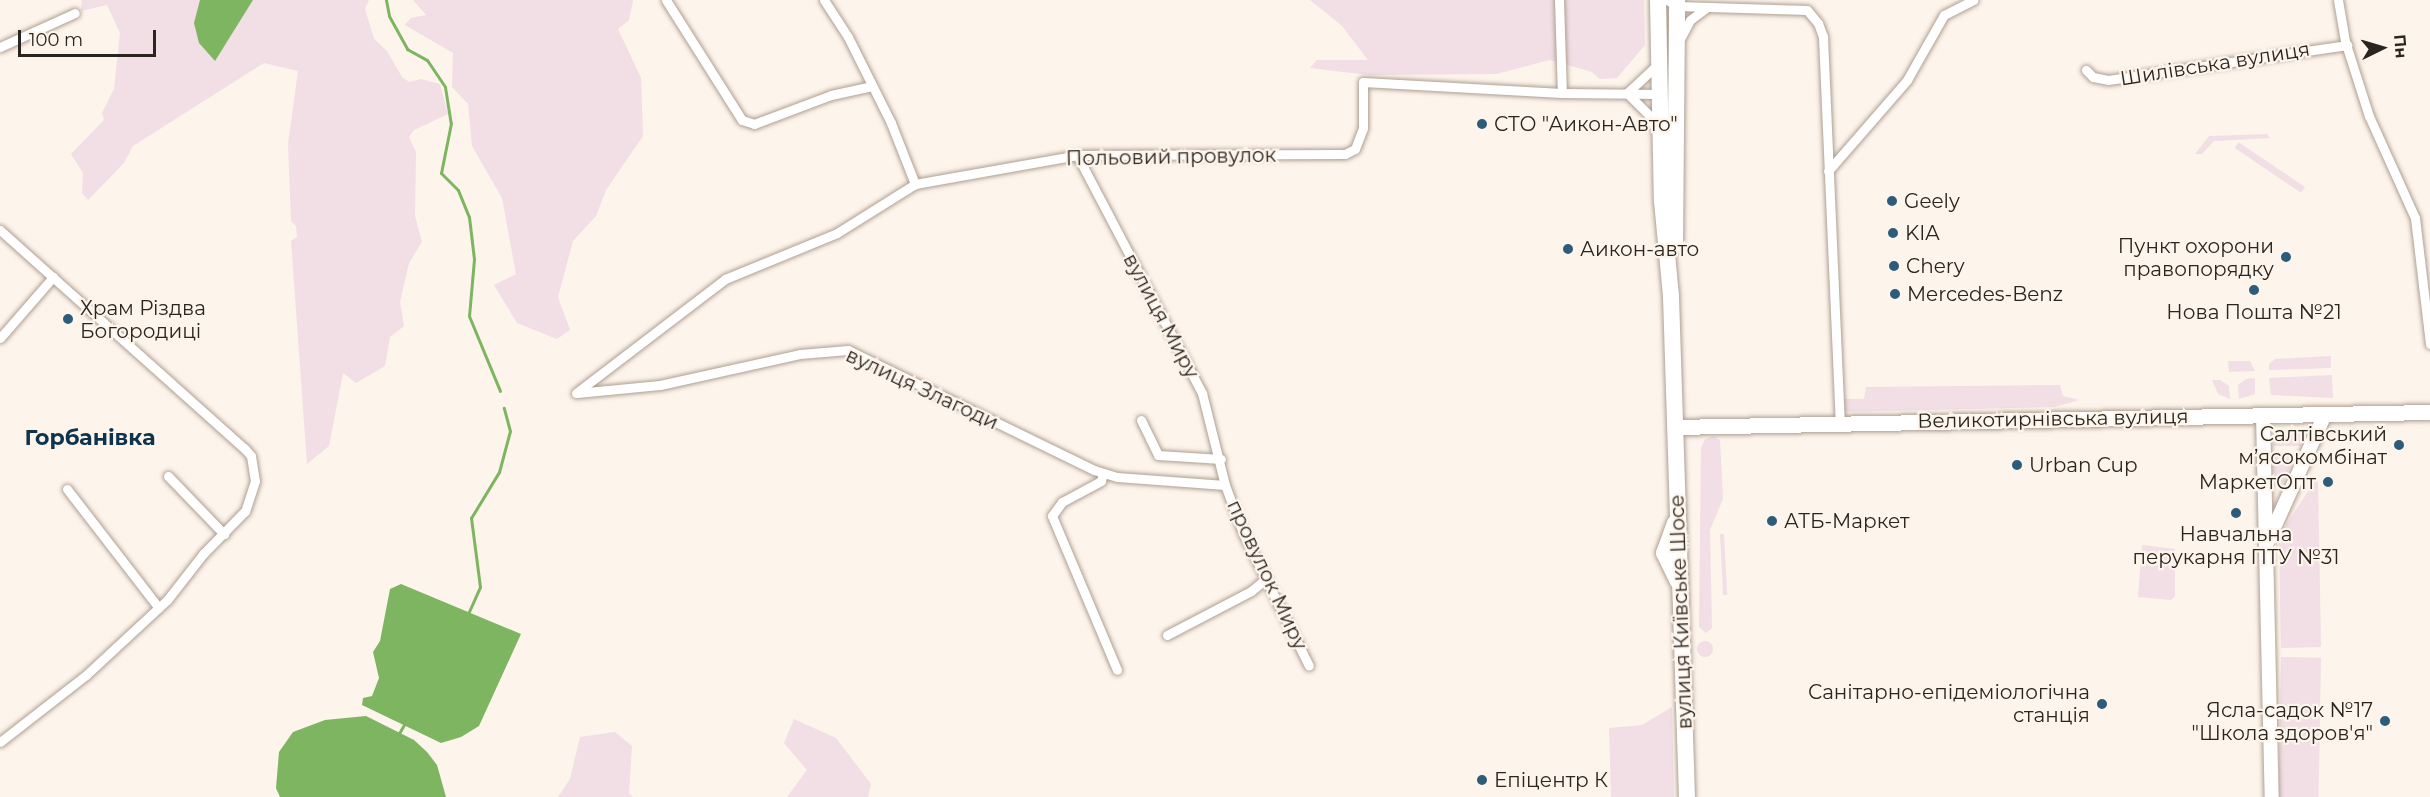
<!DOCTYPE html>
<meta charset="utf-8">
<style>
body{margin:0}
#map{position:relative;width:2430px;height:797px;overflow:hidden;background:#fdf4eb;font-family:Montserrat,sans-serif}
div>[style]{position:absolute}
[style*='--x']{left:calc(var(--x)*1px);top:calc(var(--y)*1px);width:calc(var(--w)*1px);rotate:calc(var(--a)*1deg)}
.green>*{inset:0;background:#f2dee5;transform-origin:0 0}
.round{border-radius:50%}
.water>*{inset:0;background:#7eb560}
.stream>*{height:3px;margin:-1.5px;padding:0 1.5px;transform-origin:1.5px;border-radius:1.5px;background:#7eb560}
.roads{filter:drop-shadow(0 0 2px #ae9f92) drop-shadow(0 0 2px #ae9f92)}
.minor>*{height:9px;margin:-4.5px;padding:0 4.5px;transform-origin:4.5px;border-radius:4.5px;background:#fff}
.secondary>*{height:14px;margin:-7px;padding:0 7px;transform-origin:7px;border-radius:7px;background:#fff}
.primary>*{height:15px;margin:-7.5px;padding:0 7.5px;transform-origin:7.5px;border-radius:7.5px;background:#fff}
.trunk>*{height:16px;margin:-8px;padding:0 8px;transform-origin:8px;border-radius:8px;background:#fff}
.dots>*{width:16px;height:16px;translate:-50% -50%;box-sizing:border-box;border:3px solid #fdf4eb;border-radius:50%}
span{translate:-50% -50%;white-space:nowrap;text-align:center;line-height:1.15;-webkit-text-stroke:4.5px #fdf4eb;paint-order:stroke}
.street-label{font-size:20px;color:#2b2520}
.poi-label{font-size:20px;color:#2b2520}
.left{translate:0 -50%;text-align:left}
.right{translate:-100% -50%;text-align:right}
.quarter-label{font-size:22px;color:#0d344c;font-weight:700}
.north{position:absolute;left:2352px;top:18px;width:60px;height:60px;-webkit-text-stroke:4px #fdf4eb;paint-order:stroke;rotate:85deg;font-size:16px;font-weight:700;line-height:24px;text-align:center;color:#2b2520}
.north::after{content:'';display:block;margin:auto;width:21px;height:27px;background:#2b2520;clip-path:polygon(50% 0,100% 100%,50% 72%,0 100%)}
.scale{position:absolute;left:18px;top:30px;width:138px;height:27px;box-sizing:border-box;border:3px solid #2b2520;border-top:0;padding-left:8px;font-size:18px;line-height:21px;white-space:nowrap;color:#2b2520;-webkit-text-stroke:4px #fdf4eb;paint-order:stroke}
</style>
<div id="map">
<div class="green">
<i style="clip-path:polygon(82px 0,369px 0,365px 9px,374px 39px,387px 51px,402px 77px,409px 82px,421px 79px,440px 84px,448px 114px,414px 130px,409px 137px,416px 152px,415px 216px,422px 242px,409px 263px,400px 302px,404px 326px,390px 337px,385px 366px,356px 383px,343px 373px,329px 446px,307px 464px,291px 241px,297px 237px,296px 226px,291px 221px,288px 144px,298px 71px,264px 63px,133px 146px,124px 163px,88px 200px,82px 193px,83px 173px,71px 154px,104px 120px,102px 113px,114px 89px,120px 33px,107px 5px,81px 11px)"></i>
<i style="clip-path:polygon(413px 0,633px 0,629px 20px,618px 29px,641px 78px,643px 136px,606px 190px,596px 216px,573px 241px,558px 297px,570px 330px,557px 339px,517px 323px,494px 285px,516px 274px,502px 198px,472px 146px,468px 104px,452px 87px,453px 53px,405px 25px,411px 18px,426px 15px)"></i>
<i style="clip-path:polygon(1310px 0,1644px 0,1645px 45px,1617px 78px,1600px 79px,1592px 72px,1550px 60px,1496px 74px,1368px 75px,1310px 68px,1317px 60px,1368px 60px,1342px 26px)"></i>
<i style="clip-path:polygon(2267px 134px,2270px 138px,2214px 141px,2202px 154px,2195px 154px,2209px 136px)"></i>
<i style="left:2305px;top:187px;width:7px;height:80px;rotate:124deg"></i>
<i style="clip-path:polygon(2331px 356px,2331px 368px,2269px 370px,2269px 364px,2275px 359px)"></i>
<i style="clip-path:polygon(2228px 361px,2250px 361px,2255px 371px,2229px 372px)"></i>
<i style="clip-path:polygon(2332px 375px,2333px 398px,2271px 395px,2269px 378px)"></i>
<i style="clip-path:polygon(2255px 378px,2255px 394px,2239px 399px,2238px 385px,2246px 379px)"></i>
<i style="clip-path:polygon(2212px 380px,2220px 380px,2229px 386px,2230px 399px,2218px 394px)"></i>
<i style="clip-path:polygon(2060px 385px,2063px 396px,2079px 400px,2055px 407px,1844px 412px,1844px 399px,1864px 399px,1866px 387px)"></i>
<i style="clip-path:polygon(2307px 430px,2301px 446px,2273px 446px,2272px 431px)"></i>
<i style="clip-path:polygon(1714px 436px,1720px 440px,1723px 499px,1710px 530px,1712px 628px,1706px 633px,1699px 627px,1701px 448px,1705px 439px)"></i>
<i style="clip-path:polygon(2273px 453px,2296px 453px,2281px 487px,2274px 486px)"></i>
<i style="clip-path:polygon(2318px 476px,2321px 647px,2281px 648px,2279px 536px)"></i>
<i style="left:1724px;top:534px;width:61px;height:4px;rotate:87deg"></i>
<i style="clip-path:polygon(2142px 545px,2175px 549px,2175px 596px,2171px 600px,2138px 597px)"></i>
<i class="round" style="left:1697px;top:641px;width:16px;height:16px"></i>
<i style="left:2281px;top:657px;width:40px;height:140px;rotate:1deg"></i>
<i style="clip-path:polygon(1672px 707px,1674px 797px,1611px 797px,1609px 728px,1642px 725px)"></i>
<i style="clip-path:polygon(794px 719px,836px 738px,871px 784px,868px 797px,787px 797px,807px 770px,784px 743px)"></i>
<i style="clip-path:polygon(615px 732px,632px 746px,629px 793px,633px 797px,558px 797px,570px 779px,580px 737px)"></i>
</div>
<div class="water">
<i style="clip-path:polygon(200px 0,253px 0,215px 61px,199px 43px,194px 23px)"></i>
<i style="clip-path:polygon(401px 584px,521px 634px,479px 726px,461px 737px,441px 743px,362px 705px,363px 698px,372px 696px,379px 678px,373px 652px,380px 641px,390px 589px)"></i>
<i style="clip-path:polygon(366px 716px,414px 740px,427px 752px,437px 765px,446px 797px,280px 797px,276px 788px,279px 752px,293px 732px,325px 720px)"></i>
</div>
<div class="stream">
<i style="--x:386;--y:0;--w:16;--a:79"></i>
<i style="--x:389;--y:16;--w:38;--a:61"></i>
<i style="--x:407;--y:49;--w:23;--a:29"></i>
<i style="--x:427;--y:60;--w:32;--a:56"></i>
<i style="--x:445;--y:87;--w:36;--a:81"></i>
<i style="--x:451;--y:123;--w:51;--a:101.3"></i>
<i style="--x:441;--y:173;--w:24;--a:45"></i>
<i style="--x:458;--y:190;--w:29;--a:68"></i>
<i style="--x:469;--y:217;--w:42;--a:83.2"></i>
<i style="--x:474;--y:259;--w:57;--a:95"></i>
<i style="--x:469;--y:316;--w:81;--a:67.5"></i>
<i style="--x:467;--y:616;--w:32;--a:-66"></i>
<i style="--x:480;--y:587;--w:70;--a:-97.4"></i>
<i style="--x:471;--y:518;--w:54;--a:-58.7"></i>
<i style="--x:499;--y:472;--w:42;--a:-75"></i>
<i style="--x:510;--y:431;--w:24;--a:-105"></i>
<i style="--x:398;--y:735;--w:14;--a:-60"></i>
</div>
<div class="roads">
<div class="minor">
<i style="--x:666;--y:0;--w:142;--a:57.7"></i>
<i style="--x:742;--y:120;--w:13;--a:18"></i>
<i style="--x:754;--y:124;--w:82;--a:-20.6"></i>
<i style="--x:831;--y:95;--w:42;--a:-12.4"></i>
<i style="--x:824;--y:0;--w:44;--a:57"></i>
<i style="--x:848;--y:37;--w:96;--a:63.4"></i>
<i style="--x:891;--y:123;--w:66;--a:68.5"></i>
<i style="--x:1559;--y:0;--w:93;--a:88.2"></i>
<i style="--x:1667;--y:0;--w:12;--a:31"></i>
<i style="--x:1677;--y:6;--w:130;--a:1.8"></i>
<i style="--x:1807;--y:10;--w:17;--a:50"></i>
<i style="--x:1818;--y:23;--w:15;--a:70"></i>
<i style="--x:1823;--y:37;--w:387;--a:87.5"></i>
<i style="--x:2338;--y:0;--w:42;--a:80.3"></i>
<i style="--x:2345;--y:41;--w:79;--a:72.3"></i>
<i style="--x:2369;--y:116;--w:112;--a:65.7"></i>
<i style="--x:2415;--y:218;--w:127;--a:83.2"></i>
<i style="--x:1680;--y:39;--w:21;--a:-62"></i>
<i style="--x:1690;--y:20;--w:21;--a:-37"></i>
<i style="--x:0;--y:47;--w:82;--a:-24.4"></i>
<i style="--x:1656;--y:66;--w:40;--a:137"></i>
<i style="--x:1627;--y:93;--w:31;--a:45"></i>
<i style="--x:1649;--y:115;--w:19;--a:65"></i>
<i style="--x:2086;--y:70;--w:10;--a:45"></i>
<i style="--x:2093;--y:77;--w:15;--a:11"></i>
<i style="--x:2108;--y:80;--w:242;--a:-8.3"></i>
<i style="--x:1077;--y:155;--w:269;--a:62.3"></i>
<i style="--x:1202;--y:393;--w:95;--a:76"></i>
<i style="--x:1225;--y:485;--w:51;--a:69.4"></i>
<i style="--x:1243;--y:533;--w:148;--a:63.6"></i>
<i style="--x:1828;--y:171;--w:121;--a:-49"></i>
<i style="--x:1907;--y:80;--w:75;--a:-60.4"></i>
<i style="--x:1944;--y:15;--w:33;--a:-27"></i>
<i style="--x:0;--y:230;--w:329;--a:41.8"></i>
<i style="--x:245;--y:449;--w:9;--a:49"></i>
<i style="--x:251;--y:456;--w:25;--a:81"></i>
<i style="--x:255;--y:481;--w:32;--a:108"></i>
<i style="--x:245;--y:511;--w:60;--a:134.3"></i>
<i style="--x:203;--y:554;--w:58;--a:128"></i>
<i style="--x:167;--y:600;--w:110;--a:137.2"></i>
<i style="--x:86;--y:675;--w:109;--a:142.1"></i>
<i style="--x:0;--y:338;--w:81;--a:-49"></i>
<i style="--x:576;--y:393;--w:188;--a:-37.4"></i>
<i style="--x:725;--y:279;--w:121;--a:-22.3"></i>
<i style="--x:837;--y:233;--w:92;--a:-32.1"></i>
<i style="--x:915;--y:184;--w:165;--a:-10.1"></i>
<i style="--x:1077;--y:155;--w:268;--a:-0.2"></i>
<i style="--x:1345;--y:154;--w:11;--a:-27"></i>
<i style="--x:1355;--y:149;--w:22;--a:-69"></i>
<i style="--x:1363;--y:128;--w:46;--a:-90"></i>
<i style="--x:1363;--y:82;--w:199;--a:3.2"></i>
<i style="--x:1562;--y:93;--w:98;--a:0.6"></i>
<i style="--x:577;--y:393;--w:83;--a:-5.5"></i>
<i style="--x:660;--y:385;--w:143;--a:-12.5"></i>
<i style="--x:800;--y:354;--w:48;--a:-4.8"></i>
<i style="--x:848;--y:350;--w:274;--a:26"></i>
<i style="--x:1094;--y:470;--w:24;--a:17"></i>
<i style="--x:1117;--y:477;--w:108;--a:4.2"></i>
<i style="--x:1141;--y:420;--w:39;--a:64"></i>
<i style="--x:1158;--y:455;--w:63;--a:3.6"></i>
<i style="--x:1103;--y:473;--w:8;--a:104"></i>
<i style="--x:1101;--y:481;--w:44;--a:151.7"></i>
<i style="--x:1062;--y:502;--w:17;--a:126"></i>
<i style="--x:1052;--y:516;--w:167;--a:67.1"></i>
<i style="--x:168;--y:476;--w:81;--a:46"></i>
<i style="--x:67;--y:489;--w:150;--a:52.3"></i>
<i style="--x:1167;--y:635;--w:95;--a:-27.6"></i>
<i style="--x:1251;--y:591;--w:19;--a:-39"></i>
</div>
<div class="secondary">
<i style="--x:2263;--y:415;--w:382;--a:88.7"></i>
<i style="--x:2268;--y:541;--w:139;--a:-65.8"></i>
</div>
<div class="primary">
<i style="--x:1675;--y:427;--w:755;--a:-1.14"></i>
</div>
<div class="trunk">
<i style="--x:1658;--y:0;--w:201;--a:88.9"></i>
<i style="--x:1662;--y:201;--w:96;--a:84.6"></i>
<i style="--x:1671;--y:297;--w:500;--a:88.17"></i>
<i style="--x:1675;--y:245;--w:245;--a:-89.5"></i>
<i style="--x:1675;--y:523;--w:32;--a:110"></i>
<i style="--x:1664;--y:553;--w:32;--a:64"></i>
</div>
</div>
<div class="dots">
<i style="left:1482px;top:124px;background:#2d5c7b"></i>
<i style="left:1892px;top:201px;background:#2d5c7b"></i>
<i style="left:1893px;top:233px;background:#2d5c7b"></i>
<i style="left:1568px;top:249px;background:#2d5c7b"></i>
<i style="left:2286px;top:257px;background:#2d5c7b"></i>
<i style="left:1894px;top:266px;background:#2d5c7b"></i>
<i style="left:2254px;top:290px;background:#2d5c7b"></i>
<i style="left:1895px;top:294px;background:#2d5c7b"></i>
<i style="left:68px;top:319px;background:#2d5c7b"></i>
<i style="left:2399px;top:445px;background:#2d5c7b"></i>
<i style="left:2017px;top:465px;background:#2d5c7b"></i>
<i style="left:2328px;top:482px;background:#2d5c7b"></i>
<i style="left:2236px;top:513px;background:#2d5c7b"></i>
<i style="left:1772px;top:521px;background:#2d5c7b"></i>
<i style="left:2102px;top:704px;background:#2d5c7b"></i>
<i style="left:2385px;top:721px;background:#2d5c7b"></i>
<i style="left:1482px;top:780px;background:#2d5c7b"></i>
</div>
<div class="street-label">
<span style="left:2215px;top:64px;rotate:-9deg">Шилівська вулиця</span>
<span style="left:1171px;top:157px;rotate:-1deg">Польовий провулок</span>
<span style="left:1161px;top:316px;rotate:62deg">вулиця Миру</span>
<span style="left:922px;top:389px;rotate:25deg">вулиця Злагоди</span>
<span style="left:2053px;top:419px;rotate:-1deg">Великотирнівська вулиця</span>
<span style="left:1267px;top:575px;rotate:65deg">провулок Миру</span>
<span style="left:1681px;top:612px;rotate:-92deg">вулиця Київське Шосе</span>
</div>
<div class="poi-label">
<span class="left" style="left:1494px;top:124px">СТО "Аикон-Авто"</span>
<span class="left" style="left:1904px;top:201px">Geely</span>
<span class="left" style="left:1905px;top:233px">KIA</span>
<span class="right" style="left:2274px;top:258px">Пункт охорони<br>правопорядку</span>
<span class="left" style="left:1580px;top:249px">Аикон-авто</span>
<span class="left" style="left:1906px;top:266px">Chery</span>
<span class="left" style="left:1907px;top:294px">Mercedes-Benz</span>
<span class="left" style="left:80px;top:320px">Храм Різдва<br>Богородиці</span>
<span style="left:2254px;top:312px">Нова Пошта №21</span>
<span class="right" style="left:2387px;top:446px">Салтівський<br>мʼясокомбінат</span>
<span class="left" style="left:2029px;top:465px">Urban Cup</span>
<span class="right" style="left:2316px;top:482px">МаркетОпт</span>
<span class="left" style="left:1784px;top:521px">АТБ-Маркет</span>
<span style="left:2236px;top:546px">Навчальна<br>перукарня ПТУ №31</span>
<span class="right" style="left:2090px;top:704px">Санітарно-епідеміологічна<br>станція</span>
<span class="right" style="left:2373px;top:722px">Ясла-садок №17<br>"Школа здоров'я"</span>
<span class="left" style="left:1494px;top:780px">Епіцентр К</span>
</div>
<div class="quarter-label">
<span style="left:90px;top:438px">Горбанівка</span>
</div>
<div class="north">Пн</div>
<div class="scale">100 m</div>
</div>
